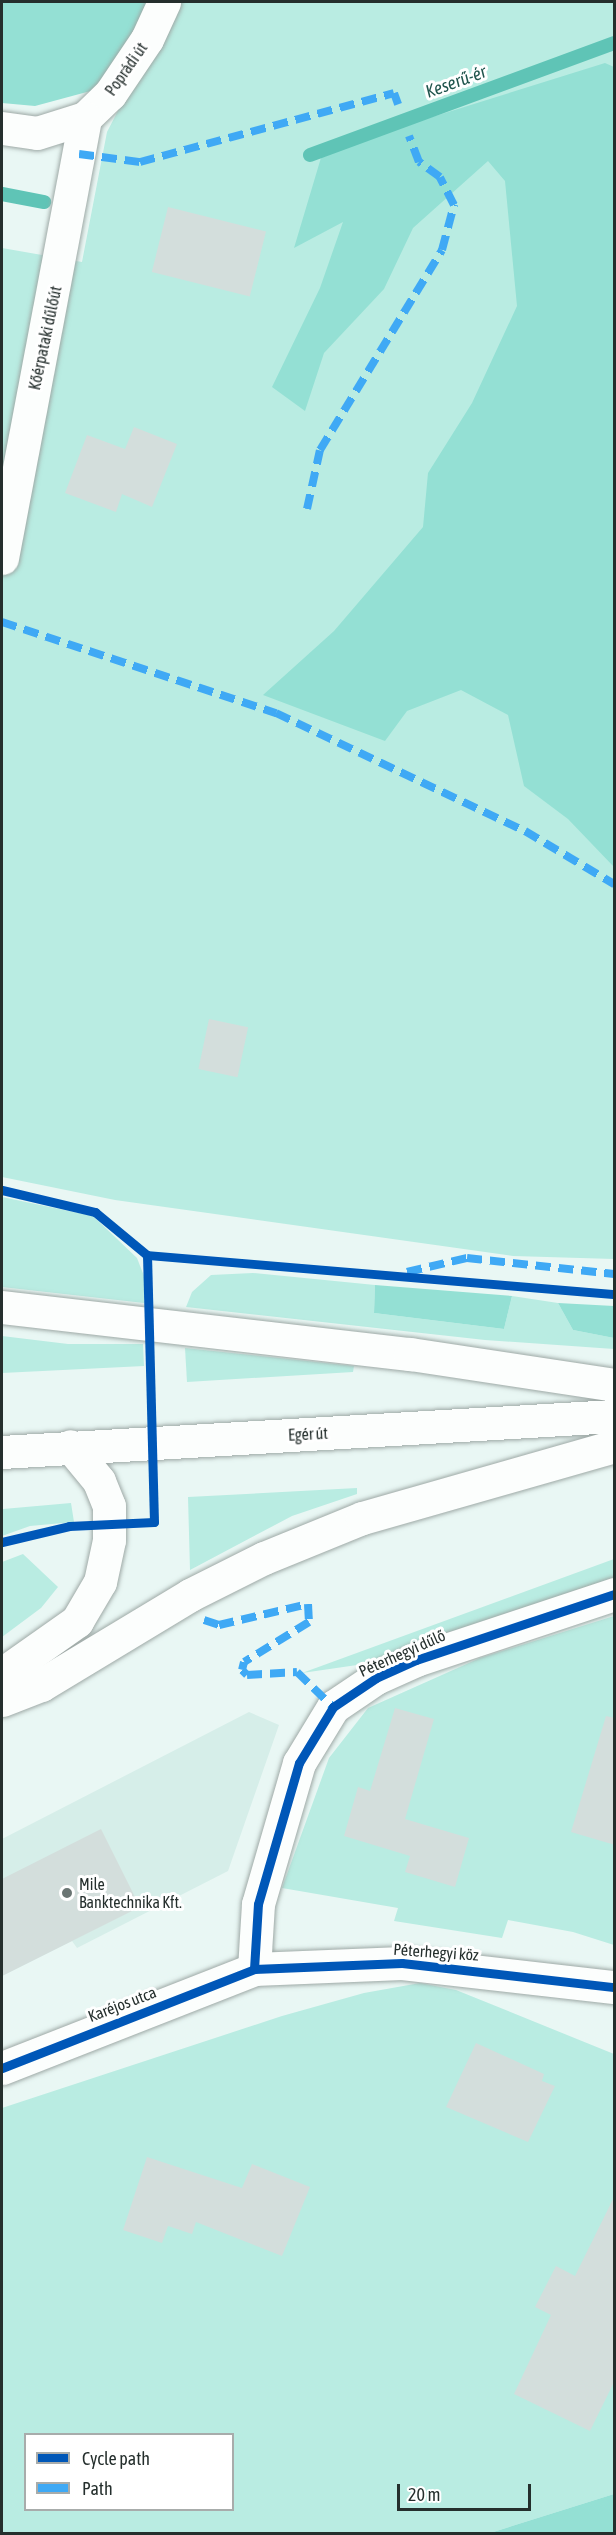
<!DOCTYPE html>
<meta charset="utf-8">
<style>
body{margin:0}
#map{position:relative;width:616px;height:2535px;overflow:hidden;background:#e9f7f4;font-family:"Asap Condensed",sans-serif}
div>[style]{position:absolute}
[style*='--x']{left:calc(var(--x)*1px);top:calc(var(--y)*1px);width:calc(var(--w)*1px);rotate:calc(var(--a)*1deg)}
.built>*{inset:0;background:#d6eee9}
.green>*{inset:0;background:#b9ece2}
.forest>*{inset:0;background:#94e0d4}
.stream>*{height:14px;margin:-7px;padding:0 7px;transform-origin:7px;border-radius:7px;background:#5fc4b6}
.building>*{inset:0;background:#d3dedc;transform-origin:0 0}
.roads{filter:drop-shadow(0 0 2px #9ea9a6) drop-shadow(0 0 2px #9ea9a6)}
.street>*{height:33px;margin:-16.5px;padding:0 16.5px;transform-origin:16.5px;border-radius:16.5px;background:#fcfefd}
.primary>*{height:33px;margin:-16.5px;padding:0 16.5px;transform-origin:16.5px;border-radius:16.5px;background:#fcfefd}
.quiet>*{height:8px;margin-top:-4px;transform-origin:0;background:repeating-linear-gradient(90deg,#3fa9f5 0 15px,transparent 0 23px)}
.cycleway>*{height:9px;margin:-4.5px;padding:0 4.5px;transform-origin:4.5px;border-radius:4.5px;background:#0057b8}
.dots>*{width:16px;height:16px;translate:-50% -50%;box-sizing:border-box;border:3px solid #fff;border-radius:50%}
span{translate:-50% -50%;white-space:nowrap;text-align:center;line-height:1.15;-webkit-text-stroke:6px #fff;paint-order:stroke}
.street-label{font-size:16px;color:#252f2d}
.poi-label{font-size:16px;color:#252f2d}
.left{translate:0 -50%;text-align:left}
.water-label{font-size:18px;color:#20554d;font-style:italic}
.frame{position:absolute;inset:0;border:3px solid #252f2d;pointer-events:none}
.legend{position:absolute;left:24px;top:2433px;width:210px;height:78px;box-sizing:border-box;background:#fff;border:2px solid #a8acab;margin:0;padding:8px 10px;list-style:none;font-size:18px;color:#252f2d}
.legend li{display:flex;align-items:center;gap:12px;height:30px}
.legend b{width:30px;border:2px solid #a8acab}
.scale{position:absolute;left:397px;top:2484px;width:134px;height:27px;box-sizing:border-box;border:3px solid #252f2d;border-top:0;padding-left:8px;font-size:18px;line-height:21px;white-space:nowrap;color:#252f2d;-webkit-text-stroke:4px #fff;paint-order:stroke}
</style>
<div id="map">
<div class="built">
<i style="clip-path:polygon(249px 1712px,279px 1725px,228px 1871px,77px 1948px,72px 1941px,2px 1976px,2px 1839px)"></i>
</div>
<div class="green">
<i style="clip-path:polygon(174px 2px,614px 2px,614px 1259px,513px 1256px,115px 1200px,2px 1177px,2px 248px,82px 262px,107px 132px)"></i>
<i style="clip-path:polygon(2px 1197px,93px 1216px,137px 1258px,144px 1276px,144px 1303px,2px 1287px)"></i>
<i style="clip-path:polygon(253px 1273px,375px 1285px,374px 1313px,504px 1329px,512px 1296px,558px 1303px,573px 1330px,614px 1338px,614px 1349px,485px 1340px,186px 1307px,192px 1292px,211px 1275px)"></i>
<i style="clip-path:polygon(2px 1336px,68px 1344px,143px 1344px,144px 1366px,2px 1373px)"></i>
<i style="clip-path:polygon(185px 1348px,354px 1366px,353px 1372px,187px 1382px)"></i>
<i style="clip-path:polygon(357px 1488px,357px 1494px,292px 1516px,190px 1570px,188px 1497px)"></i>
<i style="clip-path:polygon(71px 1503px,74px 1522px,30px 1526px,2px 1536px,3px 1509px)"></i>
<i style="clip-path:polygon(23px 1554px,58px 1587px,41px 1608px,2px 1637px,2px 1562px)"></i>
<i style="clip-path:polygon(614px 1559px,614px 1581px,364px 1664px,302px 1673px)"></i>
<i style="clip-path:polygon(614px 1616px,614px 1945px,573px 1932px,508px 1920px,502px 1938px,394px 1921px,398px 1908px,282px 1888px,329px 1758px,368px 1708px,480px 1658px)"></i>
<i style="clip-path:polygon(evenodd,420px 1983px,456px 1990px,614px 2054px,614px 2494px,490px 2533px,2px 2533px,2px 2108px,282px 2016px,364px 1993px,420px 1983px,26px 2434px,232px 2434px,232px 2510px,26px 2510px,26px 2434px)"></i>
</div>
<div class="forest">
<i style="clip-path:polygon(2px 2px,155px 2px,98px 89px,35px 106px,2px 103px)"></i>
<i style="clip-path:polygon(605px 63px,614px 67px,614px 867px,568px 819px,524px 786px,508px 715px,461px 690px,407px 711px,385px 741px,263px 695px,334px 631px,423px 527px,428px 473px,472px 403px,517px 306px,505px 181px,488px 161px,413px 228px,384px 289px,324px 353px,305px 411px,272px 387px,320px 288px,343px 222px,294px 248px,323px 151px)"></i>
<i style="clip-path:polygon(375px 1285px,512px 1296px,504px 1329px,374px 1313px)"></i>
<i style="clip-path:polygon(558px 1303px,614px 1306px,614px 1338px,573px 1330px)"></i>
<i style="clip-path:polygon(614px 2494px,614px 2533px,490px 2533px)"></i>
</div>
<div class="stream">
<i style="--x:310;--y:155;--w:324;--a:-20.2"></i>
<i style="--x:2;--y:194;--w:43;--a:10.8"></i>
</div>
<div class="building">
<i style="left:168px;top:207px;width:101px;height:67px;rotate:14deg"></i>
<i style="clip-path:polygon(134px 427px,177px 444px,152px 507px,122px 494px,116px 512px,65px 493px,87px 435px,125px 449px)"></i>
<i style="left:209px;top:1019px;width:40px;height:51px;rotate:12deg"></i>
<i style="clip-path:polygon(395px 1708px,434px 1719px,405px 1819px,469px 1838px,455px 1887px,405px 1872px,410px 1856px,344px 1836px,358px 1787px,370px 1791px)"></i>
<i style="clip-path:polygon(606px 1716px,615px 1718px,615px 1845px,571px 1832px)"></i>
<i style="clip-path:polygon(101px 1829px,140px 1907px,2px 1976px,2px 1879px)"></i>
<i style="clip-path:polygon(476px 2043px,544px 2074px,542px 2081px,555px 2086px,528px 2142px,446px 2107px)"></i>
<i style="clip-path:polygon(147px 2157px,242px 2188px,252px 2164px,310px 2187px,282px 2256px,196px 2222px,192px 2234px,168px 2226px,162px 2243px,123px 2230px)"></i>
<i style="clip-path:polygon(615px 2195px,615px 2380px,590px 2431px,514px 2394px,551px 2315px,535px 2307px,556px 2266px,575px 2276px)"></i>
</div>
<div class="roads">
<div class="street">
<i style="--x:2;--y:128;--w:35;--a:8"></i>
<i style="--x:37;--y:133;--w:50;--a:-17.4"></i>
<i style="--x:85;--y:118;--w:35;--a:-44"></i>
<i style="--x:110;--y:94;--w:66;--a:-56.1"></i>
<i style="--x:147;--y:39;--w:41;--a:-65.3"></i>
<i style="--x:2;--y:558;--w:448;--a:-79.3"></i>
<i style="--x:254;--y:1969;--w:65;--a:-86.5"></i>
<i style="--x:258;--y:1904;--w:147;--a:-73.8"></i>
<i style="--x:299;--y:1763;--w:66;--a:-58.7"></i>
<i style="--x:333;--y:1707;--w:52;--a:-34"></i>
<i style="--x:376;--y:1678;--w:44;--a:-24.2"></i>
<i style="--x:416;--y:1660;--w:209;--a:-18.4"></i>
<i style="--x:2;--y:2068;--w:271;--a:-21.4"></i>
<i style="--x:254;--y:1969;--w:148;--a:-2.3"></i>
<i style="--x:402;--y:1963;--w:213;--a:6.5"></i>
</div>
<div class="primary">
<i style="--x:2;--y:1307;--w:411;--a:6.6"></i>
<i style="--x:410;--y:1354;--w:206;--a:8.6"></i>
<i style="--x:2;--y:1452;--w:613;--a:-3.37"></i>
<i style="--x:2;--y:1674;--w:92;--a:-35.2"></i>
<i style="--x:77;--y:1621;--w:45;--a:-59.5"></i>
<i style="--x:100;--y:1582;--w:43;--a:-77.9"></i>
<i style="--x:109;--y:1540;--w:34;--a:-90"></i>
<i style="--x:109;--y:1506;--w:27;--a:-112"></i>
<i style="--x:99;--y:1481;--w:45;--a:-129.6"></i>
<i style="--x:2;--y:1700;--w:42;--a:-21"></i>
<i style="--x:41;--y:1685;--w:174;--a:-31.1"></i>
<i style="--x:190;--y:1595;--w:83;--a:-26.6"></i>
<i style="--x:264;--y:1558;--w:106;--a:-22.2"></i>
<i style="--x:362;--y:1518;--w:262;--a:-15.9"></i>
</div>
</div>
<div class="quiet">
<i style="--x:79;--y:154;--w:62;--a:7.5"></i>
<i style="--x:140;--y:162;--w:263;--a:-15.2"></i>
<i style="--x:394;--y:93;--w:12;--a:70"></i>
<i style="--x:307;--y:509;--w:60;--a:-77.6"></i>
<i style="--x:320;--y:450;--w:234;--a:-58.6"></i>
<i style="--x:442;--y:250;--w:47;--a:-75.1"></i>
<i style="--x:454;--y:205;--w:31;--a:-117"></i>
<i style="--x:440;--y:177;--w:26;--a:-144"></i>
<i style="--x:419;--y:162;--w:28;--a:-111"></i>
<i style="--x:2;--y:622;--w:289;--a:18.4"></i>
<i style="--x:276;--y:713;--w:276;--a:25.4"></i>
<i style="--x:525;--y:831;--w:104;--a:30.8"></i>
<i style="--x:407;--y:1272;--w:62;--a:-13.1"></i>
<i style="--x:467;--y:1258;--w:148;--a:6.2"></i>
<i style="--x:204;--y:1620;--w:16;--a:18"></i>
<i style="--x:219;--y:1625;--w:91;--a:-13.3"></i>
<i style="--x:308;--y:1604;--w:18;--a:87"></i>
<i style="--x:309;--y:1622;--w:76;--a:148.4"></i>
<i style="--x:244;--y:1662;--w:8;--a:104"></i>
<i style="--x:242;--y:1670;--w:7;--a:45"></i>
<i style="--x:247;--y:1675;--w:50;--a:-3.4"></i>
<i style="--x:297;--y:1672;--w:50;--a:44.2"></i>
</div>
<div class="cycleway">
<i style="--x:2;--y:1190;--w:96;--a:13.3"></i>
<i style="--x:95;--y:1212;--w:67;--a:39.6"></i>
<i style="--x:147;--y:1255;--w:469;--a:4.8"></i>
<i style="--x:2;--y:1542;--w:69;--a:-13.4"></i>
<i style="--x:69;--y:1526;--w:85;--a:-2.7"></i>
<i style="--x:154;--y:1522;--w:267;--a:-91.5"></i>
<i style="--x:254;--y:1969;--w:65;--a:-86.5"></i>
<i style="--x:258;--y:1904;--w:147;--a:-73.8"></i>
<i style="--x:299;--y:1763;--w:66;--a:-58.7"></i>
<i style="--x:333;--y:1707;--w:52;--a:-34"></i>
<i style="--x:376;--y:1678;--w:44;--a:-24.2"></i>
<i style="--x:416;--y:1660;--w:209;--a:-18.4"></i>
<i style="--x:2;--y:2068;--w:271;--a:-21.4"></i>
<i style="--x:254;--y:1969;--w:148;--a:-2.3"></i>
<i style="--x:402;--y:1963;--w:213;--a:6.5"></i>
</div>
<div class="dots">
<i style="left:67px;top:1893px;background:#6a7573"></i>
</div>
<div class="street-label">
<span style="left:126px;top:69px;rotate:-55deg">Poprádi út</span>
<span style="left:45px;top:338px;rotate:-78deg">Kőérpataki dűlőút</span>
<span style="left:308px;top:1434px;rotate:-3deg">Egér út</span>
<span style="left:402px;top:1653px;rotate:-24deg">Péterhegyi dűlő</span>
<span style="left:436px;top:1952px;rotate:4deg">Péterhegyi köz</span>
<span style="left:122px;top:2004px;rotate:-21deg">Karéjos utca</span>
</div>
<div class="poi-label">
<span class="left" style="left:79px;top:1893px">Mile<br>Banktechnika Kft.</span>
</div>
<div class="water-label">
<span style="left:456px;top:82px;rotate:-20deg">Keserű-ér</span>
</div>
<div class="frame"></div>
<ul class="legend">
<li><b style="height:8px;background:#0057b8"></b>Cycle path</li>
<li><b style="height:8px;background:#3fa9f5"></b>Path</li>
</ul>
<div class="scale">20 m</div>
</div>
